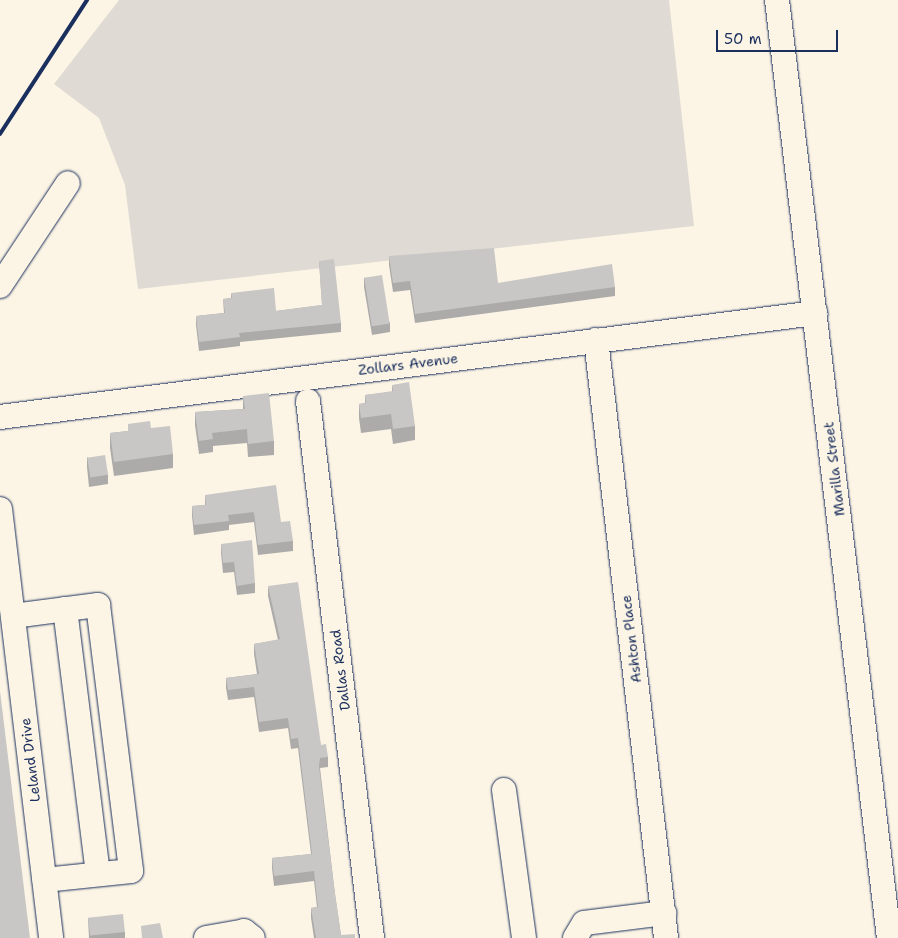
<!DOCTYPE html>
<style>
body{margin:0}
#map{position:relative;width:898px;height:938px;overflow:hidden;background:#fcf5e5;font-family:"Shantell Sans",sans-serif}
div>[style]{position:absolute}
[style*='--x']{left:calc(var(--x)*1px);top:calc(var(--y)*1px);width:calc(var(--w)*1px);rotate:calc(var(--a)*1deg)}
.green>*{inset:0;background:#dfdbd4}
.roads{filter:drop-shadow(0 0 1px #1b2f5e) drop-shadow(0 0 1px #1b2f5e)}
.minor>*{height:24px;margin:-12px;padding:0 12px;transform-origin:12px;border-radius:12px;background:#fcf5e5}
.rail>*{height:4px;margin:-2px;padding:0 2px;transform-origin:2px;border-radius:2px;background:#1b2f5e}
.wall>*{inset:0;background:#acabaa}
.building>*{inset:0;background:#c8c7c6;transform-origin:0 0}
span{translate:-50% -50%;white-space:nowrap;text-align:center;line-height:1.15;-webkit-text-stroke:4px #fcf5e5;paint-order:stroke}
.street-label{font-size:14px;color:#1b2f5e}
.scale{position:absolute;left:716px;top:30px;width:122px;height:22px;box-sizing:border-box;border:2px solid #1b2f5e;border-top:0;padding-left:6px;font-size:15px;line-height:18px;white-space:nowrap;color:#1b2f5e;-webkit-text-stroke:4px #fcf5e5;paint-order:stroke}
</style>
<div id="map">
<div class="green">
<i style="clip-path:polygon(119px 0,669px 0,694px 226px,138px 289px,125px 185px,99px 118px,54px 84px)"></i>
</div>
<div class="roads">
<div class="minor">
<i style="--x:777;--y:0;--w:945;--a:83.19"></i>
<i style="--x:0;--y:286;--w:123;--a:-56.6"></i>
<i style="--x:596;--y:340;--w:602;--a:83.32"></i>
<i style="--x:308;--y:401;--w:541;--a:83.2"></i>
<i style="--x:0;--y:417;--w:822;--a:-7.27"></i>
<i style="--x:0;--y:509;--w:432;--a:83.2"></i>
<i style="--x:65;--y:609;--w:267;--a:82.9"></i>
<i style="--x:13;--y:616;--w:86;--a:-7.4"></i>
<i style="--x:98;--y:605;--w:268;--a:82.9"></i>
<i style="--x:131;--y:871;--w:87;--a:174.1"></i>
<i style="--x:504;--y:790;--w:149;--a:82.3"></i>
<i style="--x:206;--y:938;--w:39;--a:-10"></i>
<i style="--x:244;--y:931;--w:11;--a:38"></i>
<i style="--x:575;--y:938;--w:17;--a:-59"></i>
<i style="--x:584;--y:923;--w:81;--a:-7.1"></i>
</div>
</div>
<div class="rail">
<i style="--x:0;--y:134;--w:160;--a:-57"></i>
</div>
<div class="wall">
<i style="clip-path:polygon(389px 256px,498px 283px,615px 287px,615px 296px,415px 323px,410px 290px,393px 292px,389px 265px)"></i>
<i style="clip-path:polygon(319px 261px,341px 323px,341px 332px,240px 342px,240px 346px,199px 351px,196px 325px,196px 316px,224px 313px,223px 299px,231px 298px,231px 293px,276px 311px,322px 305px)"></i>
<i style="clip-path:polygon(364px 277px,390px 323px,390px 332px,372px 335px,364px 287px)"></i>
<i style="clip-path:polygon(392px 385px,415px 426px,415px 440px,393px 444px,391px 429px,361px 433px,359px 418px,359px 404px,365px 403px,365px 395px,392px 392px)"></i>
<i style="clip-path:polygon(243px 396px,274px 441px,274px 455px,248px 457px,247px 443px,213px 446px,213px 452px,199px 454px,195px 425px,195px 412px,243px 409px)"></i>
<i style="clip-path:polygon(128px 424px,151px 428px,173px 454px,173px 468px,114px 476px,110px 448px,110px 433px,128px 431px)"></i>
<i style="clip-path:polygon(87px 457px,108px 475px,108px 484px,89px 487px,87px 467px)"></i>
<i style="clip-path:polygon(205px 495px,281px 522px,293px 541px,293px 551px,258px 555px,254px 522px,229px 525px,229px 530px,194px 535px,192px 516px,192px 506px,205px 505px)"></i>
<i style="clip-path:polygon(221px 544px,255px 583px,255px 593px,237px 595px,234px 572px,223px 573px,221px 553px)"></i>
<i style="clip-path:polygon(268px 586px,321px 745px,328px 757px,328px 767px,320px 768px,335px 894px,341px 935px,355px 938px,314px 938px,311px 918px,311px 908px,317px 907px,314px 881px,274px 886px,272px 868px,272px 858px,311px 854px,298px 748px,291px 749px,288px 728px,259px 732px,254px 697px,228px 700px,226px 688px,226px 678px,257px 674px,254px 654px,254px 644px,278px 640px,268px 596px)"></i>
<i style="clip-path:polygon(88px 918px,125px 932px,125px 938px,89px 938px)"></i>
</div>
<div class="building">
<i style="clip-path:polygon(494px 248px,498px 283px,612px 264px,615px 287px,415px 314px,410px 281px,393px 283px,389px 256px)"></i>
<i style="clip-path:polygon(334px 259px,341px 323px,239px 333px,240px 337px,199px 342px,196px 316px,225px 313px,223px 299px,232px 298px,231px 293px,274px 288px,276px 311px,322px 305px,319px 261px)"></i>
<i style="left:382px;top:275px;width:49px;height:18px;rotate:81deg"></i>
<i style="clip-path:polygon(409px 382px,415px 426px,393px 429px,391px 414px,361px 418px,359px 404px,366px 403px,365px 395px,393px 391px,392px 385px)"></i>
<i style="clip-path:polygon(269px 393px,274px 441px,248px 444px,247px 429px,212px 433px,213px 439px,199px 441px,195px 412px,245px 409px,243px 396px)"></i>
<i style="clip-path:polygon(150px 421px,151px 428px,170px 426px,173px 454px,114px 462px,110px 433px,128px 431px,128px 424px)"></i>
<i style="left:105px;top:455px;width:20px;height:18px;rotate:81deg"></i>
<i style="clip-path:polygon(276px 485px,281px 522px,290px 521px,293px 541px,258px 545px,254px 512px,228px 515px,229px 521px,194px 525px,192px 506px,206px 505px,205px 495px)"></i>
<i style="clip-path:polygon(252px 540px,255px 583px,237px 586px,234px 562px,223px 563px,221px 544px)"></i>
<i style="clip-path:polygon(298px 582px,321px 745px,326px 744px,328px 757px,320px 758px,319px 766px,335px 894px,341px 935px,355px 934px,355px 938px,316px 938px,311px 908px,318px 907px,314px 871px,274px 876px,272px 858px,312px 854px,298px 738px,291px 739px,288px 718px,259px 722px,254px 687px,228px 690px,226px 678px,259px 674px,254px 644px,280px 639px,268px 586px)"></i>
<i style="clip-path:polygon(0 691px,30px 938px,0 938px)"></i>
<i style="left:123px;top:914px;width:18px;height:35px;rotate:84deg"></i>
<i style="clip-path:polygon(160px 923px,163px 938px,142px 938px,141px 926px)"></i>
</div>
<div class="street-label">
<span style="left:408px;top:364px;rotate:-7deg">Zollars Avenue</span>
<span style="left:834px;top:469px;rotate:-97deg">Marilla Street</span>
<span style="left:631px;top:639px;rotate:-97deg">Ashton Place</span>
<span style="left:340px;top:670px;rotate:-97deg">Dallas Road</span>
<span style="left:30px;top:760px;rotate:-97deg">Leland Drive</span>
</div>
<div class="scale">50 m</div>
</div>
